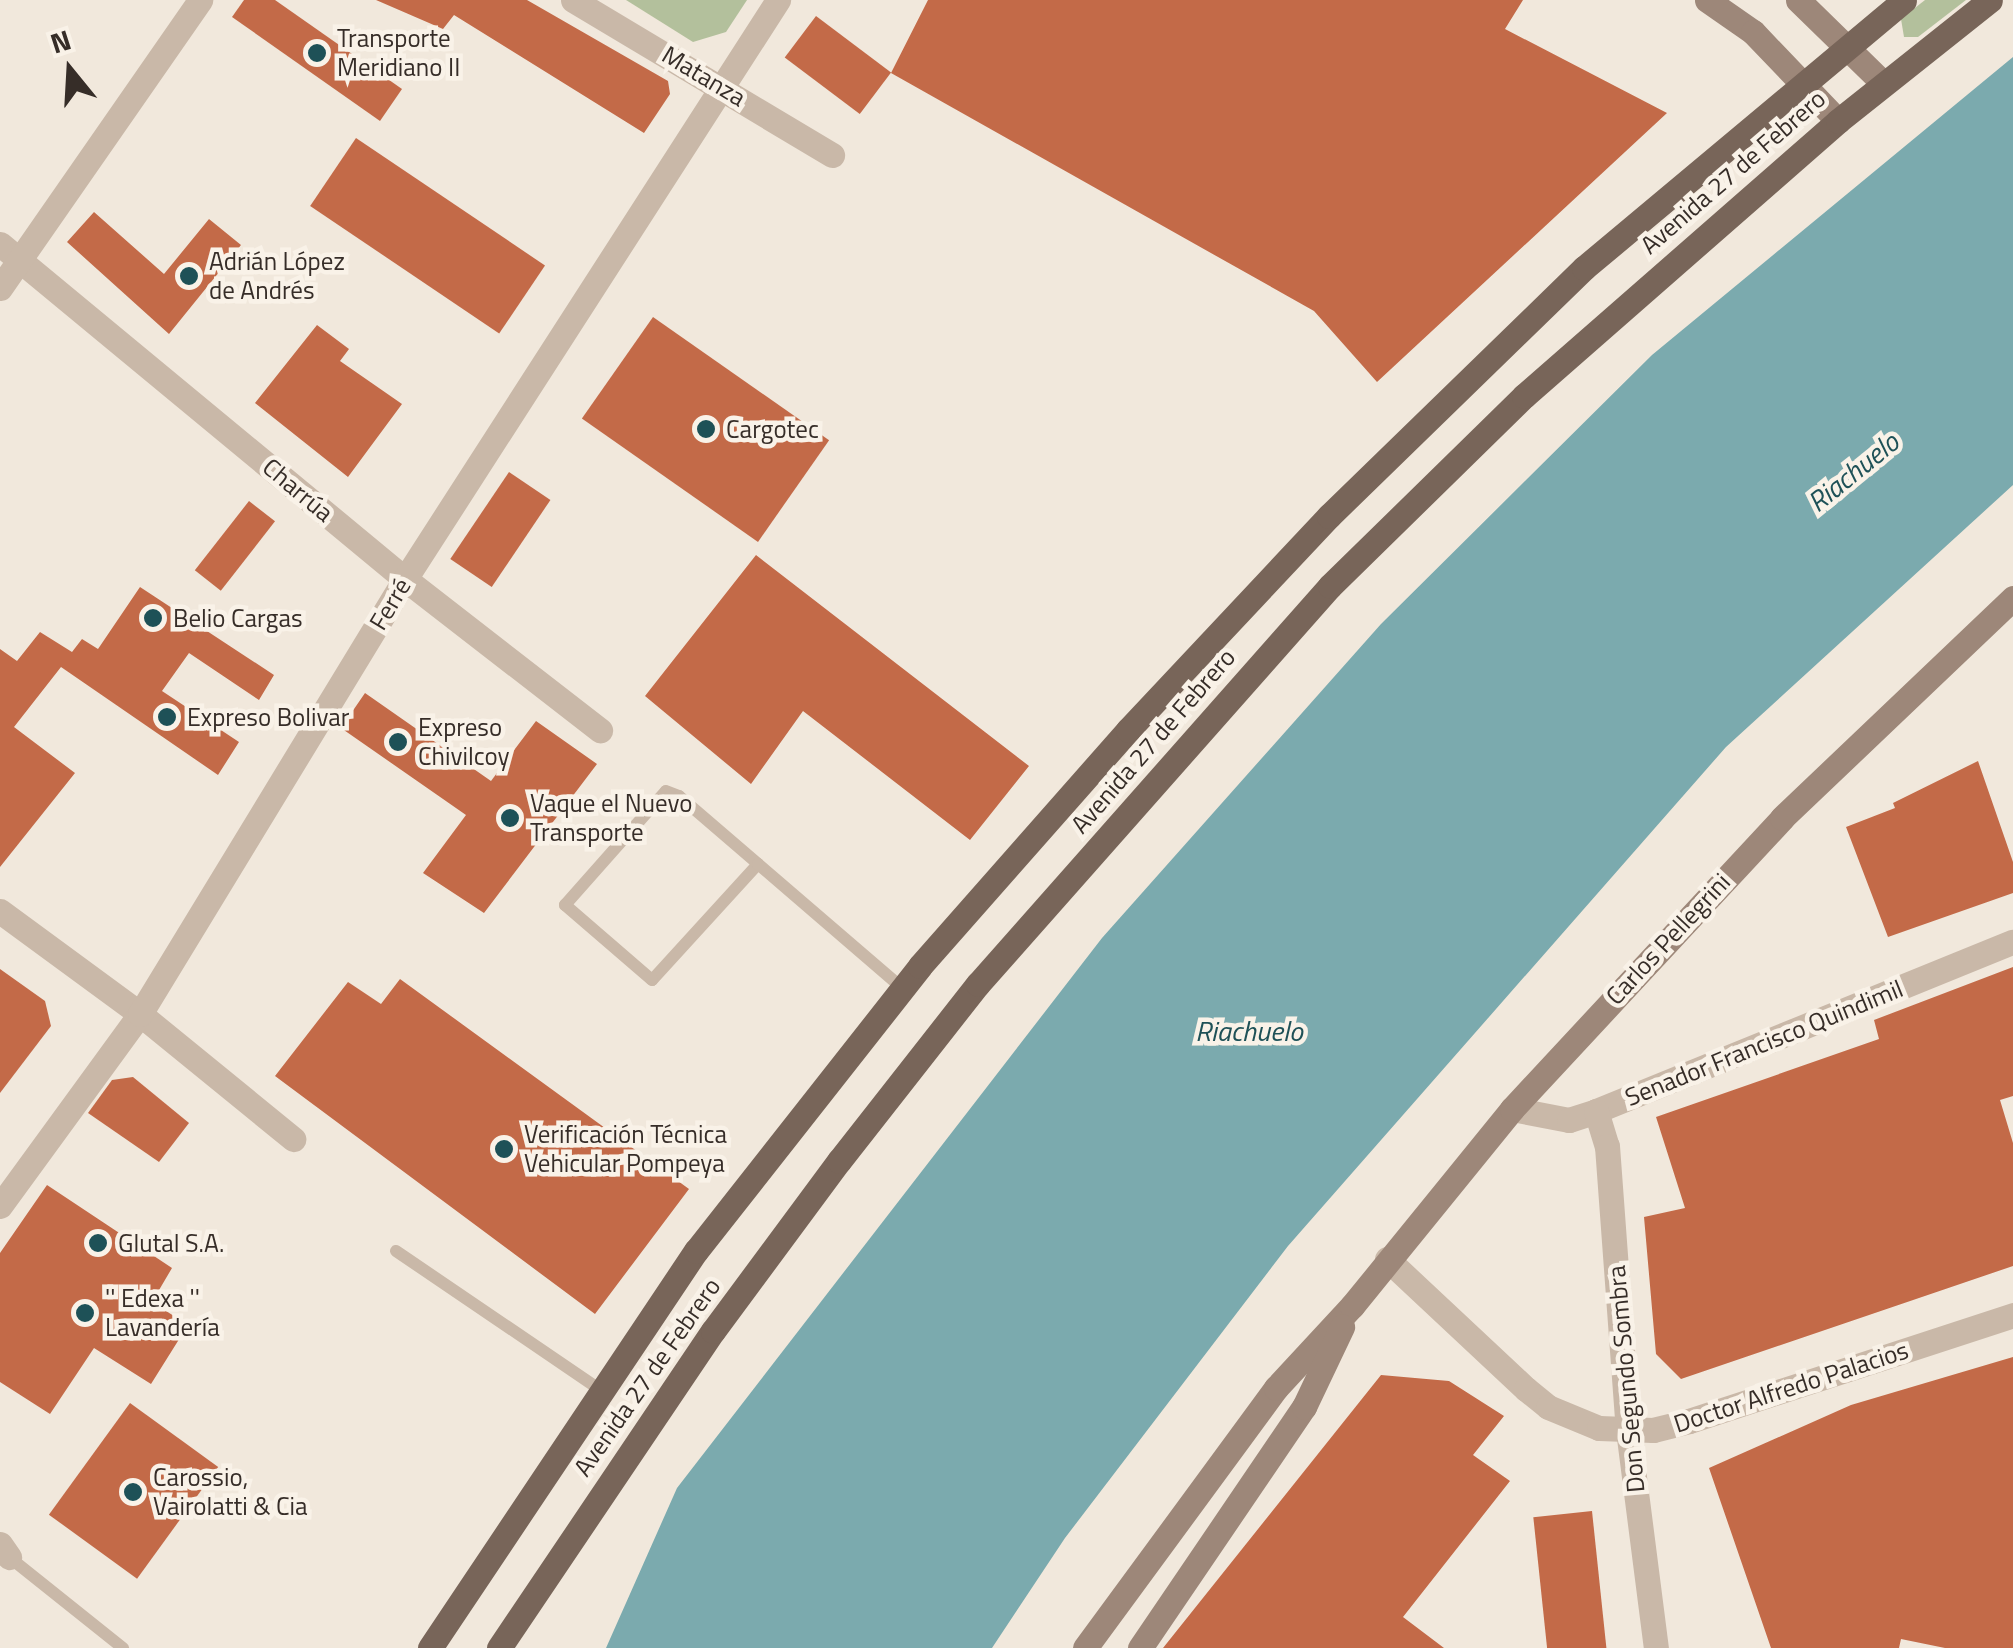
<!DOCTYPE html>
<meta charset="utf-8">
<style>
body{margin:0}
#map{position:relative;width:2013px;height:1648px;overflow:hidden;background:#f1e8dc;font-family:"Titillium Web",sans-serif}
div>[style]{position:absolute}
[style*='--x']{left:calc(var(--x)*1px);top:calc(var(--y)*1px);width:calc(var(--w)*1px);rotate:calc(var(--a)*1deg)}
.green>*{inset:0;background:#b3c09c}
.water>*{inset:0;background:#7baaae}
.building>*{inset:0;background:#c36a48;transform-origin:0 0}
.lane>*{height:12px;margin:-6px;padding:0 6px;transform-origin:6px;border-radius:6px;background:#c9b8a8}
.street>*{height:25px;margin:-12.5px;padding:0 12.5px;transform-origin:12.5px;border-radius:12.5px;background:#c9b8a8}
.secondary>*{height:25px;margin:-12.5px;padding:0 12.5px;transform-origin:12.5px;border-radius:12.5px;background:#9d8779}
.primary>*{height:25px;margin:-12.5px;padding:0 12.5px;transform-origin:12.5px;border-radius:12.5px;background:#786559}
.dots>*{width:28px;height:28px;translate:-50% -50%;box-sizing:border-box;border:5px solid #f9f2e8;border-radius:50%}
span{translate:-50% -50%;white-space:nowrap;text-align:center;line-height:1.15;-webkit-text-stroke:9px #f9f2e8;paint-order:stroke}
.poi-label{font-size:25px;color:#362d28}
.left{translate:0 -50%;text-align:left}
.street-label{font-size:25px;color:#362d28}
.water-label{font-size:28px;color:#1e5157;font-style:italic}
.north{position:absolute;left:20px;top:20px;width:100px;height:100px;-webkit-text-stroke:8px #f9f2e8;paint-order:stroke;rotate:342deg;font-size:28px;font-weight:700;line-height:40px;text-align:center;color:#362d28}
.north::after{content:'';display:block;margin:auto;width:35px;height:45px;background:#362d28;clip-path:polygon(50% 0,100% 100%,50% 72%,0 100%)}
</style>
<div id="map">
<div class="green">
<i style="clip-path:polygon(626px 0,747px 0,726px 32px,693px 42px)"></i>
<i style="clip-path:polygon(1925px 0,1966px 0,1918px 37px,1904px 37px,1901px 19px)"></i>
</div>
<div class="water">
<i style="clip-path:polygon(2013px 57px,2013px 485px,1726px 747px,1288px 1246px,1065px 1538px,992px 1648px,606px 1648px,677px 1488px,1102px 938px,1381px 624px,1652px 355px)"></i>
</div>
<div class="building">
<i style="clip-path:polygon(244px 0,275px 0,402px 89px,380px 121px,232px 17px)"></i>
<i style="clip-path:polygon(376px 0,527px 0,668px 81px,670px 94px,644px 133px,454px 15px,443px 29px)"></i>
<i style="clip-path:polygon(928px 0,1523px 0,1505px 29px,1667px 113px,1377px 382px,1314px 311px,891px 73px)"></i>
<i style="left:816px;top:16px;width:94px;height:52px;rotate:37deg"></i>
<i style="left:356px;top:138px;width:228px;height:82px;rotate:34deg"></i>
<i style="clip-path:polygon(94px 212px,164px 274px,209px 219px,241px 245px,169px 334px,67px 242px)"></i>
<i style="left:653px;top:317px;width:215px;height:124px;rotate:35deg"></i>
<i style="clip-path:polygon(317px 325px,349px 349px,340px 361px,402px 404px,348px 477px,255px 403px)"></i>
<i style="left:509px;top:472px;width:50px;height:105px;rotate:34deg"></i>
<i style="left:249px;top:501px;width:33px;height:88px;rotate:38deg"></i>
<i style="clip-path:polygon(756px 555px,1029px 766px,970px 840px,803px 711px,751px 784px,645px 696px)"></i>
<i style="clip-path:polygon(140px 587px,274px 675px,259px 700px,189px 653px,162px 691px,239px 742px,218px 775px,61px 667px,14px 727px,75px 773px,0 867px,0 649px,17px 661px,40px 632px,72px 652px,82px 639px,98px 649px)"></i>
<i style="clip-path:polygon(365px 693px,491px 781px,536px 721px,597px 764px,484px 913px,423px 873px,466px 815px,341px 728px)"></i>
<i style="clip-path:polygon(1978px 761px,2013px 862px,2013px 893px,1888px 937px,1846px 827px,1895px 808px,1893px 803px)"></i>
<i style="clip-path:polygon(2013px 967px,2013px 1096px,2000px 1100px,2013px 1143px,2013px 1266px,1681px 1379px,1656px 1354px,1644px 1217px,1685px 1208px,1656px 1117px,1879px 1039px,1874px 1020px)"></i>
<i style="clip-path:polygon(0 969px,45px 1001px,51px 1026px,0 1093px)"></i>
<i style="clip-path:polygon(400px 979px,689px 1189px,595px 1314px,275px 1076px,348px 982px,381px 1004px)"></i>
<i style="clip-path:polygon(133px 1077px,189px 1123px,159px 1162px,88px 1113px,112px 1080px)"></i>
<i style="clip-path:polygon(47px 1185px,172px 1268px,152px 1302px,188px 1325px,151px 1384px,94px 1348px,50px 1414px,0 1382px,0 1253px)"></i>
<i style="clip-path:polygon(2013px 1357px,2013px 1648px,1945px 1648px,1901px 1639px,1899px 1648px,1771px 1648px,1709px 1468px,1851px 1405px)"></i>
<i style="clip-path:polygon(1381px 1375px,1449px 1381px,1504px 1416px,1473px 1455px,1510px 1481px,1403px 1617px,1444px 1648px,1163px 1648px)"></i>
<i style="left:130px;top:1403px;width:109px;height:138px;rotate:36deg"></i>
<i style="left:1592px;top:1511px;width:138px;height:59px;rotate:84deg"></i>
</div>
<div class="lane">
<i style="--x:758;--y:864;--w:157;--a:132.4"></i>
<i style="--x:652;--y:980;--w:115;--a:-139.2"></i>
<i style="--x:565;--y:905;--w:152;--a:-48.5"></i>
<i style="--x:666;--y:791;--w:14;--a:21"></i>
<i style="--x:679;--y:796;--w:104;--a:40.7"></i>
<i style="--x:758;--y:864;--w:190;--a:40.7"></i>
<i style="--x:396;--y:1251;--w:245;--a:34.2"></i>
<i style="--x:9;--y:1557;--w:146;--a:38.6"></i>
</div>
<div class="street">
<i style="--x:573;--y:0;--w:302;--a:30.9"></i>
<i style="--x:0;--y:244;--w:526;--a:39.6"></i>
<i style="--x:405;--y:579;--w:247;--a:37.8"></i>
<i style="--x:0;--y:288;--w:351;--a:-55.2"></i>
<i style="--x:0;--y:911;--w:174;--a:36.3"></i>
<i style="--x:140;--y:1014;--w:198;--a:39.2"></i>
<i style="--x:1512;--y:1109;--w:58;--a:10.9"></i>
<i style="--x:1569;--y:1120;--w:28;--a:-18"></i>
<i style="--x:1596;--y:1111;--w:450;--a:-22.1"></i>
<i style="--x:1596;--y:1111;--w:37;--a:73"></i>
<i style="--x:1607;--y:1146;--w:285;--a:85.8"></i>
<i style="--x:1628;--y:1430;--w:220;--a:82.7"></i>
<i style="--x:0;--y:1206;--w:238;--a:-53.9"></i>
<i style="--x:140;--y:1014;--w:509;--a:-58.65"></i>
<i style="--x:405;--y:579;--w:689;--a:-57.21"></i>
<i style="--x:1387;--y:1259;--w:190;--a:43.1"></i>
<i style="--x:1526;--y:1389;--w:28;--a:39"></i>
<i style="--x:1548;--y:1407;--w:55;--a:22.4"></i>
<i style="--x:1599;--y:1428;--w:54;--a:2.1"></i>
<i style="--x:1653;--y:1430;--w:37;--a:-14"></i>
<i style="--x:1689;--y:1421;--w:341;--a:-18.1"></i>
<i style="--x:0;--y:1544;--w:16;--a:55"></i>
</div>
<div class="secondary">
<i style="--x:1707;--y:0;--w:56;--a:34.8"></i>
<i style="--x:1753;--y:32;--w:123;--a:46.3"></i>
<i style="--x:1798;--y:0;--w:119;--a:44.3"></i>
<i style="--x:1085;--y:1648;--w:323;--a:-53.7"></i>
<i style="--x:1276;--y:1388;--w:112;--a:-47.2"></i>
<i style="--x:1352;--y:1306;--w:254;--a:-50.9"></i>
<i style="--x:1512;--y:1109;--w:397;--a:-47.1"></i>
<i style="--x:1782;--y:818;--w:319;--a:-43.6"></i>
<i style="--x:1140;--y:1648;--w:292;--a:-55.8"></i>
<i style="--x:1304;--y:1407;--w:89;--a:-64.6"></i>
</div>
<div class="primary">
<i style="--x:430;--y:1648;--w:478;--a:-56.2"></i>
<i style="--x:696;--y:1251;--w:362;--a:-51.8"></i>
<i style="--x:920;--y:966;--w:315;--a:-48.6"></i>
<i style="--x:1128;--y:730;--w:294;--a:-46.8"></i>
<i style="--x:1329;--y:516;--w:356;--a:-44.2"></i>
<i style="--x:1584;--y:268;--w:417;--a:-39.9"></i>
<i style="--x:499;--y:1648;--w:382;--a:-56"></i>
<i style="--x:713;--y:1331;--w:212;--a:-53.5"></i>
<i style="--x:839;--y:1161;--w:225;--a:-51.9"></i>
<i style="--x:978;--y:984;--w:531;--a:-48.51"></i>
<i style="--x:1330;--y:586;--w:272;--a:-44.4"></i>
<i style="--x:1524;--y:396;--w:417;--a:-41.2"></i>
<i style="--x:1838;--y:121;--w:194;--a:-38.5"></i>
</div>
<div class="dots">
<i style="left:317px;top:53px;background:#1e5157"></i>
<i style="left:189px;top:276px;background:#1e5157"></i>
<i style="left:706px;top:429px;background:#1e5157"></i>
<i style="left:153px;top:618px;background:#1e5157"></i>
<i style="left:167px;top:717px;background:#1e5157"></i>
<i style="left:398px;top:742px;background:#1e5157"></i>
<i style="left:510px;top:818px;background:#1e5157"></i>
<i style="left:504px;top:1149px;background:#1e5157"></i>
<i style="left:98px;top:1243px;background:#1e5157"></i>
<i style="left:85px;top:1313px;background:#1e5157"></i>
<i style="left:133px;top:1492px;background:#1e5157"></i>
</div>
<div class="poi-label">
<span class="left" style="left:337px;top:53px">Transporte<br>Meridiano II</span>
<span class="left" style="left:209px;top:276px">Adrián López<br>de Andrés</span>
<span class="left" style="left:726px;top:429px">Cargotec</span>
<span class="left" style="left:173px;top:618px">Belio Cargas</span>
<span class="left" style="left:187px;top:717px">Expreso Bolivar</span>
<span class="left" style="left:418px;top:742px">Expreso<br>Chivilcoy</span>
<span class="left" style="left:530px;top:818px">Vaque el Nuevo<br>Transporte</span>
<span class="left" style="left:524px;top:1149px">Verificación Técnica<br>Vehicular Pompeya</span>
<span class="left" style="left:118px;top:1243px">Glutal S.A.</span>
<span class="left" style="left:105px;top:1313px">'' Edexa ''<br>Lavandería</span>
<span class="left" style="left:153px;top:1492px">Carossio,<br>Vairolatti &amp; Cia</span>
</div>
<div class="street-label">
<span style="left:704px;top:76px;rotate:31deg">Matanza</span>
<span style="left:1733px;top:172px;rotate:-41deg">Avenida 27 de Febrero</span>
<span style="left:298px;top:490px;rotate:40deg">Charrúa</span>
<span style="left:390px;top:604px;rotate:-59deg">Ferré</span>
<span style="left:1153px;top:741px;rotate:-49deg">Avenida 27 de Febrero</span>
<span style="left:1668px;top:939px;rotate:-47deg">Carlos Pellegrini</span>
<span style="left:1764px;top:1043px;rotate:-22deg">Senador Francisco Quindimil</span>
<span style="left:647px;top:1377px;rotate:-55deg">Avenida 27 de Febrero</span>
<span style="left:1626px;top:1379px;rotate:-95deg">Don Segundo Sombra</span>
<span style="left:1791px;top:1387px;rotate:-18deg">Doctor Alfredo Palacios</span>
</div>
<div class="water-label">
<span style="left:1853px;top:472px;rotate:-39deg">Riachuelo</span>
<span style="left:1249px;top:1031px">Riachuelo</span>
</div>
<div class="north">N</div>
</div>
